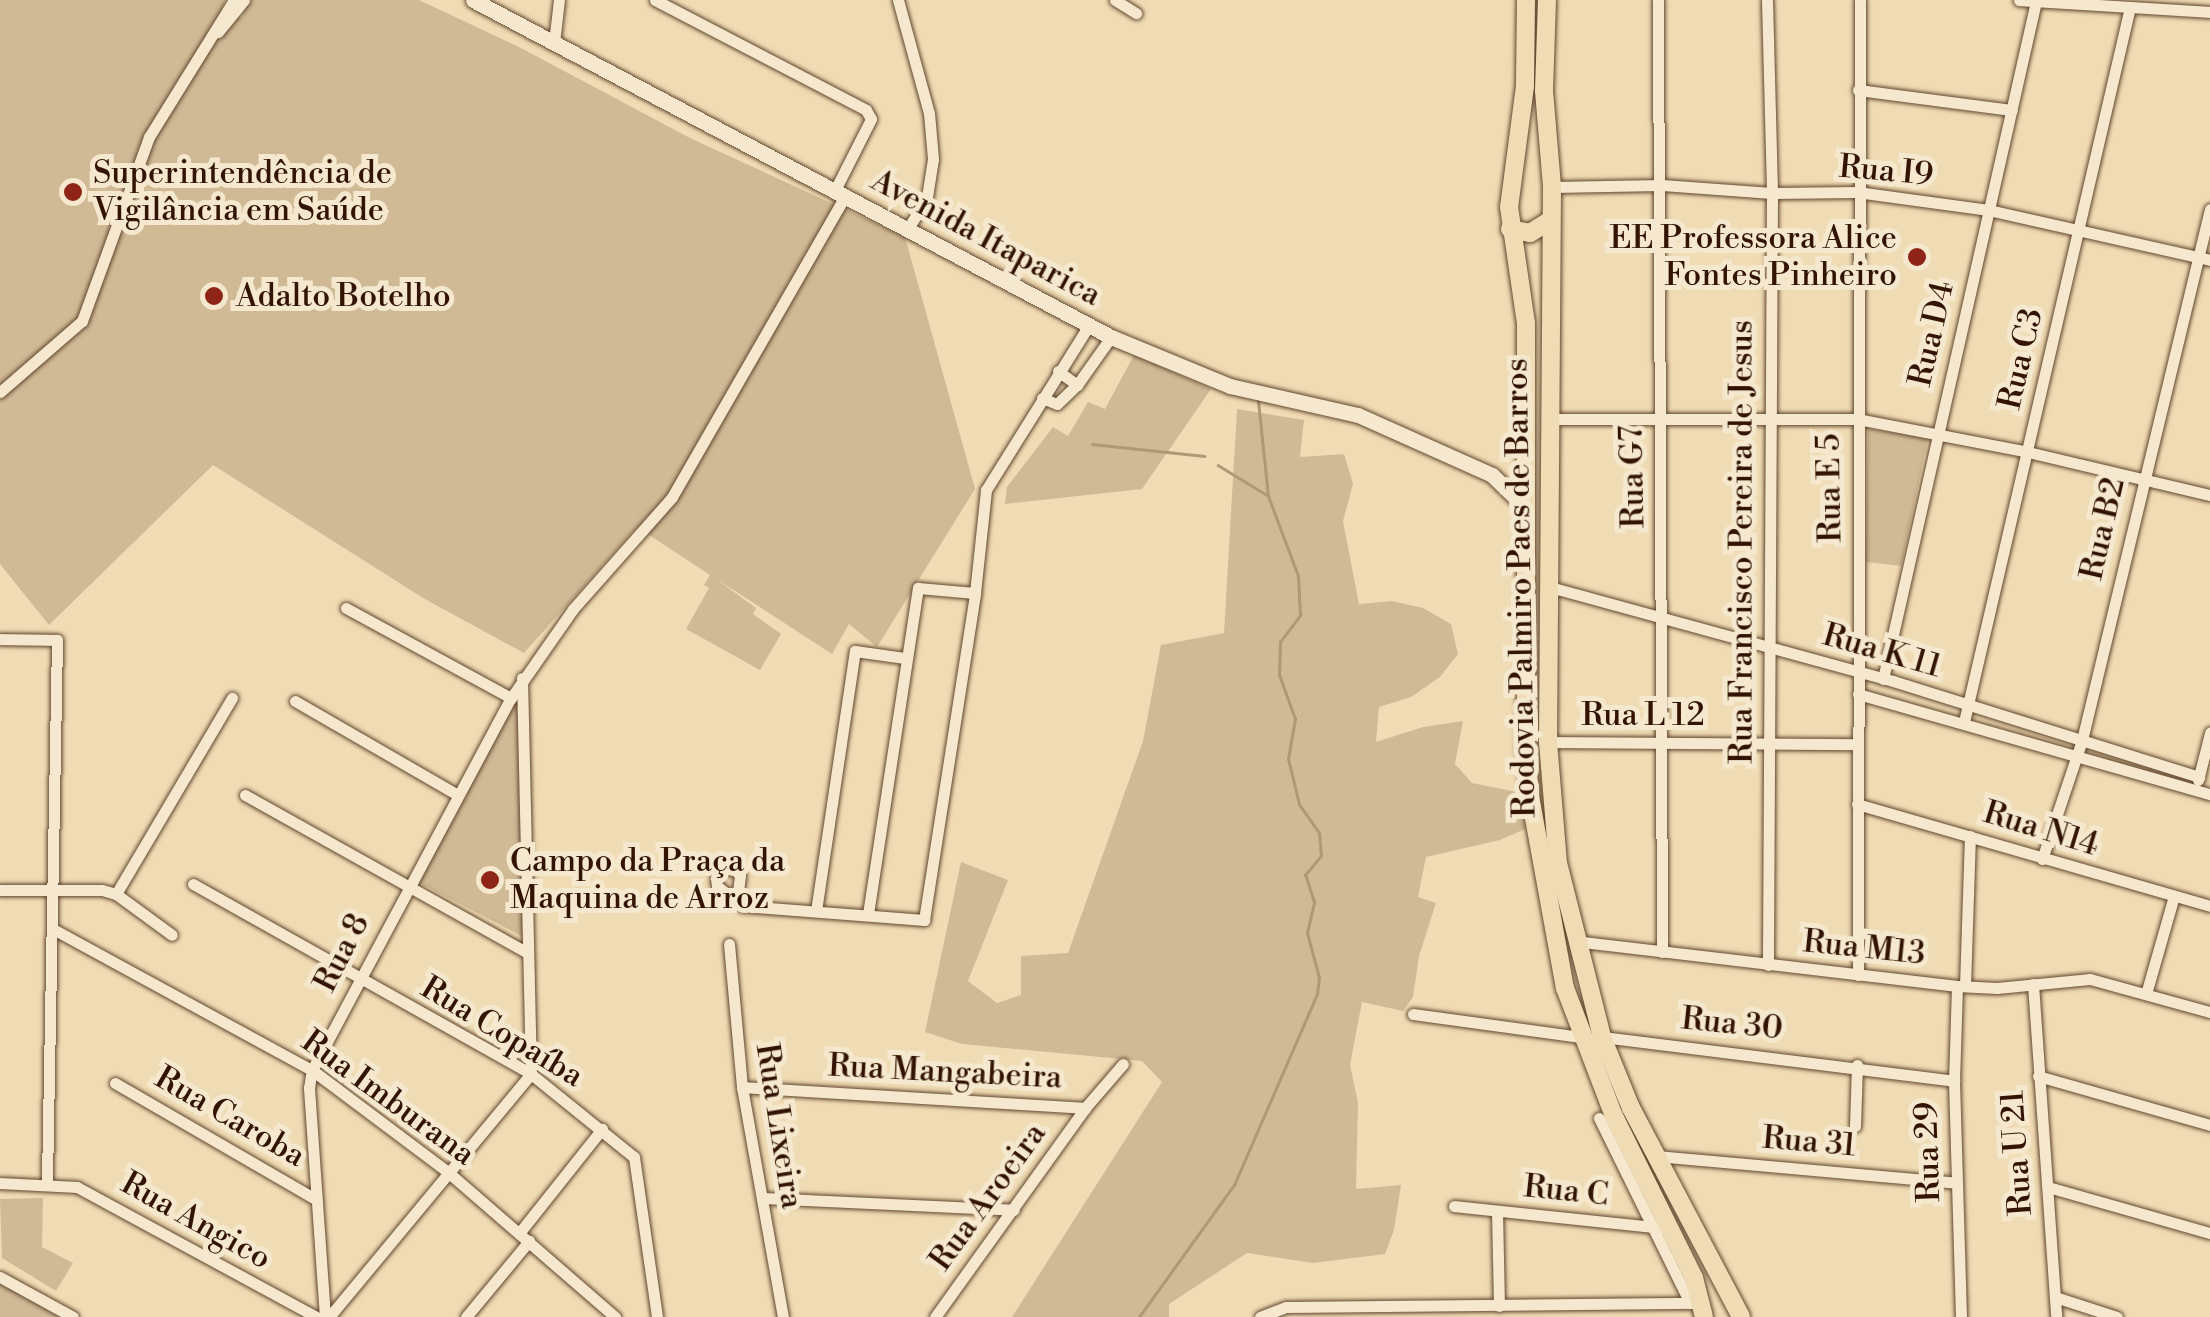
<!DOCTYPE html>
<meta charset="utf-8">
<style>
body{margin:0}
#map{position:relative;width:2210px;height:1317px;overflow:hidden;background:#f0dcb4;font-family:"Libre Bodoni",serif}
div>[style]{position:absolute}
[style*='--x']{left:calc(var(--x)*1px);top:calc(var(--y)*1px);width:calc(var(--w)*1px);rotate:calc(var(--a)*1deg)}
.green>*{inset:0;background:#d0ba96}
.stream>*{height:2.5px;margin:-1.25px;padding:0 1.25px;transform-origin:1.25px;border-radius:1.25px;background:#b09877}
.roads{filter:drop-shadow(0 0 2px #62462e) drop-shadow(0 0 2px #62462e)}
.street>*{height:11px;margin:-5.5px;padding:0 5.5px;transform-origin:5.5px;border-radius:5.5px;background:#f5e8ce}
.secondary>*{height:15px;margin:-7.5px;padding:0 7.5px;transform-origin:7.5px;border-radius:7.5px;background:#f5e8ce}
.primary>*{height:18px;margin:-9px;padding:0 9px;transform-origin:9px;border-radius:9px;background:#f0dcb4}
.dots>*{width:28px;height:28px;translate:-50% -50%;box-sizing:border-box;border:5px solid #f5e8ce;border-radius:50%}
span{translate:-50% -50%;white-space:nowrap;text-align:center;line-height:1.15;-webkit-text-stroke:10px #f5e8ce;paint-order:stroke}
.street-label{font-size:32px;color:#331402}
.poi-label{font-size:32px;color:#331402}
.left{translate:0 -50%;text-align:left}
.right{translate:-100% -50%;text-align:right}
</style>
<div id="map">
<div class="green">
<i style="clip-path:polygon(0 0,225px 0,222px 9px,242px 18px,248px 0,419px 0,521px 48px,690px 138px,905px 237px,975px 489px,877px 647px,849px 624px,832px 654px,715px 578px,756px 608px,753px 614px,781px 634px,760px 670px,686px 629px,709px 588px,704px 585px,710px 575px,637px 527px,524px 653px,423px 598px,213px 465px,49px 625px,0 564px)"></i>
<i style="clip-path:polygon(1134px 355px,1211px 389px,1142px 489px,1005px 504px,1007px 487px,1053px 427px,1068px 436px,1088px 402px,1105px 409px)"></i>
<i style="clip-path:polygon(1237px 409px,1304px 420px,1300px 457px,1344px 454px,1353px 484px,1343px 521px,1359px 604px,1392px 601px,1423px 608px,1451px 624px,1458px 654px,1440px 677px,1411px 697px,1379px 707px,1376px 742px,1423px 727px,1463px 721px,1455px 764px,1472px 783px,1522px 793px,1525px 829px,1500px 840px,1426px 857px,1418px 897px,1436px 903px,1419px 956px,1413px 997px,1403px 1011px,1362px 1002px,1350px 1065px,1358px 1103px,1356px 1189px,1401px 1185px,1394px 1230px,1385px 1254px,1313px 1263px,1247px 1253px,1169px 1304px,1169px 1317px,1012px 1317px,1162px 1082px,1142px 1061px,962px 1044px,925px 1032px,961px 862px,1008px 880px,968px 981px,997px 1003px,1021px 995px,1021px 956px,1068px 953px,1143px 741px,1161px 645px,1224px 633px)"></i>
<i style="clip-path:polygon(1868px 429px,1928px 438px,1901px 566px,1866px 562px)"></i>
<i style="clip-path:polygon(517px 695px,527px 939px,416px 881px)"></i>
<i style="clip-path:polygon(43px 1198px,42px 1247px,73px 1263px,56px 1291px,2px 1258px,0 1199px)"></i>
<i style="clip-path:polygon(0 1283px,59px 1317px,0 1317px)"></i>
</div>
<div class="stream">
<i style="--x:1092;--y:444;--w:113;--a:6.1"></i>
<i style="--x:1218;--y:465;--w:57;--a:31.5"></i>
<i style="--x:1139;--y:1317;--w:163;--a:-54.3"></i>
<i style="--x:1234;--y:1185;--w:208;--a:-66.5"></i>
<i style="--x:1317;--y:994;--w:16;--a:-83"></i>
<i style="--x:1319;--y:978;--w:47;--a:-104.9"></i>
<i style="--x:1307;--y:933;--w:32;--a:-77"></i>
<i style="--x:1314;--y:902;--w:28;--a:-108"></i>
<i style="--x:1305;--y:875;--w:25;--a:-50"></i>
<i style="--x:1321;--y:856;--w:23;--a:-95"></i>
<i style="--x:1319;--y:833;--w:35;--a:-125"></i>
<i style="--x:1299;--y:804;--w:46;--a:-103.7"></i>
<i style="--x:1288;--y:759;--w:41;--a:-80.1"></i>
<i style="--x:1295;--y:719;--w:47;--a:-110"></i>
<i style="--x:1279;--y:675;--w:33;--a:-88"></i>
<i style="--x:1280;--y:642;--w:34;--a:-53"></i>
<i style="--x:1300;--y:615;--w:39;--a:-93"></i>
<i style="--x:1298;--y:576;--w:85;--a:-110.6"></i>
<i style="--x:1268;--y:496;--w:96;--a:-96"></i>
</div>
<div class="roads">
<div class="street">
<i style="--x:655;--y:0;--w:238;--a:27.5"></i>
<i style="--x:866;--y:110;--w:10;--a:61"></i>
<i style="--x:871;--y:119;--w:77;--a:116.9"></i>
<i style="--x:898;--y:0;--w:117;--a:74.7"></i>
<i style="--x:929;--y:113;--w:46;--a:85"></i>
<i style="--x:933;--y:159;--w:39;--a:99"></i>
<i style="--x:927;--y:198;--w:36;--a:122"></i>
<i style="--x:1115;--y:0;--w:25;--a:32"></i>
<i style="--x:1658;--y:0;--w:952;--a:89.76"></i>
<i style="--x:1767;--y:0;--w:193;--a:88.5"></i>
<i style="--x:1772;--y:193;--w:772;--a:90.3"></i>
<i style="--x:2019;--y:0;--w:191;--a:3.6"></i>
<i style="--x:218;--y:32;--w:41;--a:-50.9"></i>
<i style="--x:554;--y:43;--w:43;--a:-83.4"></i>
<i style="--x:1858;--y:90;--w:155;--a:7.4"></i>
<i style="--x:1552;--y:187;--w:110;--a:-1"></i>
<i style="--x:1662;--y:185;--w:110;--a:4.2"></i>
<i style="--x:1772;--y:193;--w:85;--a:-0.7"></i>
<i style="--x:1857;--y:192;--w:133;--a:7.8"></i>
<i style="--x:1989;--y:210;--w:227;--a:12.7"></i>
<i style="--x:1058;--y:371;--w:24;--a:36"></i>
<i style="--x:1077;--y:385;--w:59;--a:-54.7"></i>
<i style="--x:0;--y:392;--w:108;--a:-40.9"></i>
<i style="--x:82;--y:321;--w:196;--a:-70"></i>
<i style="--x:149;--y:137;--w:161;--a:-58.2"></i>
<i style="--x:1042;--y:398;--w:16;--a:22"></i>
<i style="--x:1057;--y:404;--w:28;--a:-44"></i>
<i style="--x:1547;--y:419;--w:310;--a:0"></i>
<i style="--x:1857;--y:419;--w:174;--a:10.9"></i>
<i style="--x:2028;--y:452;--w:187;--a:13.3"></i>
<i style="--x:1546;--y:586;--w:360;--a:15.3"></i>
<i style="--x:1893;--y:681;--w:321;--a:17.4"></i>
<i style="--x:346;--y:608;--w:188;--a:28.6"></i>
<i style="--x:0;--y:639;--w:57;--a:1"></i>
<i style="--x:57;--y:640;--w:542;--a:91.06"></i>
<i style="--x:522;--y:678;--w:396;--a:88.7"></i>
<i style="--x:1883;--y:679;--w:695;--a:-77.28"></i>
<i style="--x:1858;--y:694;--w:366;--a:15.9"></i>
<i style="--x:295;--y:701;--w:188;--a:30"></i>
<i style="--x:1964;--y:722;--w:734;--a:-76.93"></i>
<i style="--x:1548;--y:742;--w:309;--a:0.4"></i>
<i style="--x:2198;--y:780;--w:49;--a:-75.7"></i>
<i style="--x:245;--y:795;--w:324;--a:29.2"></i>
<i style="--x:1857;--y:804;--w:367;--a:16.1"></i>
<i style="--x:2042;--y:859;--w:126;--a:-71.4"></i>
<i style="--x:2082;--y:740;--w:546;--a:-76.45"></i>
<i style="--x:193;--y:884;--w:388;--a:29.3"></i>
<i style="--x:531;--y:1074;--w:132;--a:38.9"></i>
<i style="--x:634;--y:1157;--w:162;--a:81.8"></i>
<i style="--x:0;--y:890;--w:102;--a:0"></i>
<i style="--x:102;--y:890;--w:15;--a:16"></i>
<i style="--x:116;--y:894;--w:69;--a:36.2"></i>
<i style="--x:116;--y:894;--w:228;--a:-59.4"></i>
<i style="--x:737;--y:900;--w:25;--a:-83"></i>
<i style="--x:740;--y:875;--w:8;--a:-135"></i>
<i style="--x:734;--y:869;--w:11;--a:180"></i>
<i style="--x:723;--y:869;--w:11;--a:128"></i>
<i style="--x:716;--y:878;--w:8;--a:83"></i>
<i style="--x:717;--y:886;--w:33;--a:38"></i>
<i style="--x:743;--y:906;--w:182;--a:4.4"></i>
<i style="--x:924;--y:920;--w:331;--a:-81.1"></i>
<i style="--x:975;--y:593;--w:104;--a:-83.9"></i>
<i style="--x:986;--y:490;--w:195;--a:-58"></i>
<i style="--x:816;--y:911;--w:263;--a:-81.5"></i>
<i style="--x:855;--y:651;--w:50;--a:8"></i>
<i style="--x:868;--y:914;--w:330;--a:-81.3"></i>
<i style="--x:918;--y:588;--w:57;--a:5"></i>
<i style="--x:53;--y:929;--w:295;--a:28.6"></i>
<i style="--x:312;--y:1070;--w:171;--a:36.9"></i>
<i style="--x:449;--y:1173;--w:220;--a:40.9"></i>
<i style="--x:1574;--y:941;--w:386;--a:6.7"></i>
<i style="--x:1957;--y:986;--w:40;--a:2.9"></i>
<i style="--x:1997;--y:988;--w:93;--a:-5.5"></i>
<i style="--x:2090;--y:979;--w:124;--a:15.4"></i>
<i style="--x:729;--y:944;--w:144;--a:84.8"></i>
<i style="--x:742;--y:1087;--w:234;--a:79.9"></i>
<i style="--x:1858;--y:975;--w:975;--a:-89.88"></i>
<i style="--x:2033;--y:984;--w:334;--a:86"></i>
<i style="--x:1957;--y:986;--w:95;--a:91.8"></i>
<i style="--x:1954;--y:1081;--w:236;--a:88.3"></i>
<i style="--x:1965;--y:986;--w:150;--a:-88.1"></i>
<i style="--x:2146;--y:994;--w:102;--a:-74.1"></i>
<i style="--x:1413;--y:1014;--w:171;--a:7.8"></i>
<i style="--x:1602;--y:1037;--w:355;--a:7.1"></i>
<i style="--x:2038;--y:1076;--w:179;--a:15.9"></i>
<i style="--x:115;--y:1083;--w:233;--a:30.1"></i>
<i style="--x:742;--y:1087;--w:344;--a:3.5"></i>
<i style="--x:1599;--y:1118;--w:206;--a:63.8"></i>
<i style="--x:1855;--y:1126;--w:61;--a:-88.1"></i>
<i style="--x:1656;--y:1156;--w:302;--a:5.1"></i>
<i style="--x:0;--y:1183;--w:77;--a:3"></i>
<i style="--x:77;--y:1187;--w:272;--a:28.5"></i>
<i style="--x:2048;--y:1187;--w:168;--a:15.9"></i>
<i style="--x:763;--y:1198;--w:251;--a:2.7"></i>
<i style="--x:1454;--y:1206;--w:219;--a:6"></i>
<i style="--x:1497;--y:1211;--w:95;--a:88.8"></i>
<i style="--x:520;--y:1232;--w:132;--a:-51.5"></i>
<i style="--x:0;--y:1277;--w:83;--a:28.7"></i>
<i style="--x:2055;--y:1297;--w:65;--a:17.9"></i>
<i style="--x:325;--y:1317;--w:230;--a:-94"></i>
<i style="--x:309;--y:1088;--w:18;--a:-81"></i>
<i style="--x:312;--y:1070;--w:422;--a:-61.9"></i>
<i style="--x:511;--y:698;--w:108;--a:-55.1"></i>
<i style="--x:573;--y:609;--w:149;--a:-48.5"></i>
<i style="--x:672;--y:497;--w:349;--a:-60.1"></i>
<i style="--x:329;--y:1317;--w:316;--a:-50.3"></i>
<i style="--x:466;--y:1317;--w:99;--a:-50.3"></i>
<i style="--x:935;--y:1317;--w:257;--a:-54.3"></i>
<i style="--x:1085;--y:1108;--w:58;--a:-49.2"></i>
<i style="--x:1260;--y:1317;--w:28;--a:-21"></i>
<i style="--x:1286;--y:1307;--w:415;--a:-0.6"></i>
</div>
<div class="secondary">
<i style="--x:473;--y:0;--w:722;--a:27.84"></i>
<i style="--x:1111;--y:337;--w:129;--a:22.4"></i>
<i style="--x:1230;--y:386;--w:131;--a:12.8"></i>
<i style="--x:1358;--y:415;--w:147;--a:24.1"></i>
<i style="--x:1492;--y:475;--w:47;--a:44.1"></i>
</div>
<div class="primary">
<i style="--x:1526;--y:0;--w:86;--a:90.7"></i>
<i style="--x:1525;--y:86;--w:122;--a:97.5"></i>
<i style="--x:1509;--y:207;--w:117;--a:81.7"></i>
<i style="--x:1526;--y:323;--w:426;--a:90"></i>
<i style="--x:1526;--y:749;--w:47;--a:85.1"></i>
<i style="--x:1530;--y:796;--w:195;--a:79.7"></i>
<i style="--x:1565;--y:988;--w:137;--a:69.1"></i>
<i style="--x:1614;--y:1116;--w:181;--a:63.7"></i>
<i style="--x:1694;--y:1278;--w:40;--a:75.6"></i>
<i style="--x:1547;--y:0;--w:91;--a:91.9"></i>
<i style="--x:1544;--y:91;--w:96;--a:85.2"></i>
<i style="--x:1552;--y:187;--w:555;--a:90.41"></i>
<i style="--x:1548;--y:742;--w:121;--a:85.3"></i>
<i style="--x:1558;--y:863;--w:179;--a:75.8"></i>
<i style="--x:1602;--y:1037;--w:77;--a:67.8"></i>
<i style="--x:1631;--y:1108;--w:236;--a:62.2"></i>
<i style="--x:1510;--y:229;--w:20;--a:11"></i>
<i style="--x:1530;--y:233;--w:25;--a:-32"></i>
</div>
</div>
<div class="dots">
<i style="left:73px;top:192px;background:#8f2418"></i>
<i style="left:1917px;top:257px;background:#8f2418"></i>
<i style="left:214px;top:296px;background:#8f2418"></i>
<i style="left:490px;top:880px;background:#8f2418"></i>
</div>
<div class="street-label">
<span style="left:1886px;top:171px;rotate:5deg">Rua I9</span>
<span style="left:986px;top:238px;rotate:28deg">Avenida Itaparica</span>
<span style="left:1932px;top:334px;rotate:-77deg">Rua D4</span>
<span style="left:2021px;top:359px;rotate:-77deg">Rua C3</span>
<span style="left:1633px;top:477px;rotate:-91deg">Rua G7</span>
<span style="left:1830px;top:488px;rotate:-91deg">Rua E 5</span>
<span style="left:2103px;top:529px;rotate:-77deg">Rua B2</span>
<span style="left:1742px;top:542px;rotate:-90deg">Rua Francisco Pereira de Jesus</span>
<span style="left:1521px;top:588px;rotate:-91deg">Rodovia Palmiro Paes de Barros</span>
<span style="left:1882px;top:651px;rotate:16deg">Rua K 11</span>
<span style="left:1643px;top:715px">Rua L 12</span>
<span style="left:2041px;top:829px;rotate:17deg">Rua N14</span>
<span style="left:1864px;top:948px;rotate:6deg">Rua M13</span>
<span style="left:342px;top:953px;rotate:-63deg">Rua 8</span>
<span style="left:1732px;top:1024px;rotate:6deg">Rua 30</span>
<span style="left:502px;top:1032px;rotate:31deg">Rua Copaíba</span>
<span style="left:945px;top:1072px;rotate:3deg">Rua Mangabeira</span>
<span style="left:388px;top:1098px;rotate:36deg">Rua Imburana</span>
<span style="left:230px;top:1117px;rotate:30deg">Rua Caroba</span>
<span style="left:779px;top:1126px;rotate:81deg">Rua Lixeira</span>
<span style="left:1809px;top:1142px;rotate:5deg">Rua 31</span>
<span style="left:1928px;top:1152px;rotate:-92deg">Rua 29</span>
<span style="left:2017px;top:1153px;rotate:-94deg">Rua U 21</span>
<span style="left:1566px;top:1191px;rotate:6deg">Rua C</span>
<span style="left:988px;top:1197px;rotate:-54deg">Rua Aroeira</span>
<span style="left:196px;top:1221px;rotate:29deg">Rua Angico</span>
</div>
<div class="poi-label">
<span class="left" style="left:93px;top:192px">Superintendência de<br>Vigilância em Saúde</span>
<span class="right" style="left:1897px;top:257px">EE Professora Alice<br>Fontes Pinheiro</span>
<span class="left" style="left:236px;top:296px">Adalto Botelho</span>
<span class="left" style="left:510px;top:880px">Campo da Praça da<br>Maquina de Arroz</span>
</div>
</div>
